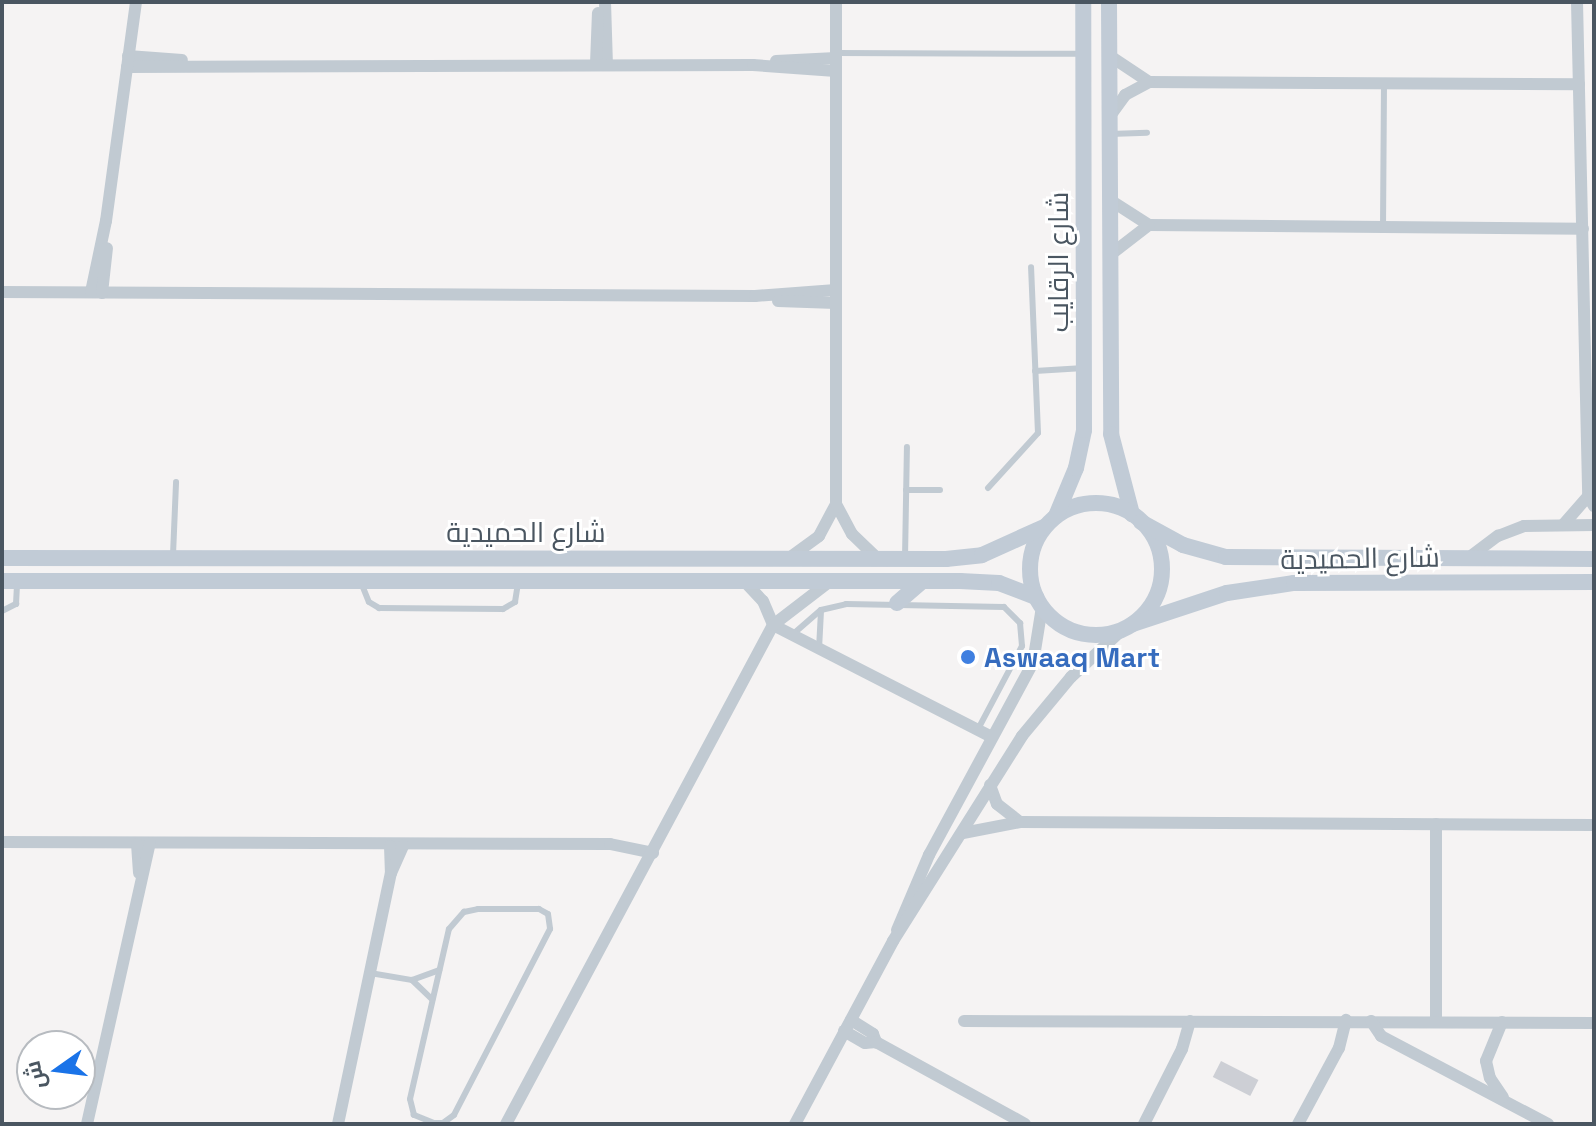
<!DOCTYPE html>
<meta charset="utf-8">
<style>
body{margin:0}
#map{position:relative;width:1596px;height:1126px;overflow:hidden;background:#f5f3f3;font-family:"Space Grotesk",Cairo,sans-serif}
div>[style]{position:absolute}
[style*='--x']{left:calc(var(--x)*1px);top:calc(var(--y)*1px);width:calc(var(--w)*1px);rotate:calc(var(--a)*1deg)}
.building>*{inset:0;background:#cdcfd5;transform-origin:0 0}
.lane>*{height:6px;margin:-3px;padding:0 3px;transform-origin:3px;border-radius:3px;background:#c1cad2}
.street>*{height:12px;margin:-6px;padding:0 6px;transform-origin:6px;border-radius:6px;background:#c1cad2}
.secondary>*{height:16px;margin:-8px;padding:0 8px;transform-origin:8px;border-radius:8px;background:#c1cbd6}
.secondary>.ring{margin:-8px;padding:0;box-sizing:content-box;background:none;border:16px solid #c1cbd6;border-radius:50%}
.dots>*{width:22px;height:22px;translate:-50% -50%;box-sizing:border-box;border:4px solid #fff;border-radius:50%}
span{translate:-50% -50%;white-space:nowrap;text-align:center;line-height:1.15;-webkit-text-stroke:6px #fff;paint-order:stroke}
.street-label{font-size:28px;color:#4a5661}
.shop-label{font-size:28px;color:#366cbe;font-weight:700}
.left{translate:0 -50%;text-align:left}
.frame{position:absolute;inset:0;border:4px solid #4a5661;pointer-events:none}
.north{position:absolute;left:16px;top:1030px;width:80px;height:80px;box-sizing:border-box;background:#fff;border:2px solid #b7bbc0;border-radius:50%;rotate:256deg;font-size:22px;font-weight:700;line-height:32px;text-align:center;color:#4a5661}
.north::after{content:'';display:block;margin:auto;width:28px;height:36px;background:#1a73e8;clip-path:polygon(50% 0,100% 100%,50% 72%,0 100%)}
</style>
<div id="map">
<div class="building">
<i style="left:1221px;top:1061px;width:42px;height:18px;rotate:27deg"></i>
</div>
<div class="lane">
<i style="--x:836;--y:53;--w:244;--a:0.2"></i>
<i style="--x:1110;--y:134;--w:37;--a:-2"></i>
<i style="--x:1383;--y:228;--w:145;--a:-89.6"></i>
<i style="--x:1035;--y:371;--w:49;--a:-3.5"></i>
<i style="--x:988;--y:488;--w:74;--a:-47.7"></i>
<i style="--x:1038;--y:433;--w:166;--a:-92.4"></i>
<i style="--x:906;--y:490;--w:34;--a:0"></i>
<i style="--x:173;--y:555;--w:73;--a:-87.6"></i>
<i style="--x:905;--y:558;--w:111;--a:-89"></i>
<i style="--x:362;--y:585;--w:18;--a:68"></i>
<i style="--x:369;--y:602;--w:12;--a:31"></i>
<i style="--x:379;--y:608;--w:124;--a:0.5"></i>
<i style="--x:503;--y:609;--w:14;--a:-30"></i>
<i style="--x:515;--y:602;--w:19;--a:-81"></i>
<i style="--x:2;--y:611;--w:16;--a:-27"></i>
<i style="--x:16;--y:604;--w:20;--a:-87"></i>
<i style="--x:792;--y:635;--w:38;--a:-41"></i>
<i style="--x:821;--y:610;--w:26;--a:-13"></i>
<i style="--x:846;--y:604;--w:158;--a:1.1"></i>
<i style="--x:1004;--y:607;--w:23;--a:45"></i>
<i style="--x:1020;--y:623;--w:23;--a:85"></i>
<i style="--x:1022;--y:646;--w:94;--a:117.9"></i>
<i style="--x:819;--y:649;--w:39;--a:-87"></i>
<i style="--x:478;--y:909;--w:61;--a:0"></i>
<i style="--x:539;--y:909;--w:10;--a:29"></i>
<i style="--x:548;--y:914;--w:15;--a:82"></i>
<i style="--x:550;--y:929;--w:209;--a:117.3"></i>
<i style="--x:454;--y:1115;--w:14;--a:144"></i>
<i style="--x:443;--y:1123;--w:9;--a:180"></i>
<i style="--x:434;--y:1123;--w:22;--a:-158"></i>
<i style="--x:414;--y:1115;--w:16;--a:-104"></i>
<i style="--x:410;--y:1099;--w:174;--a:-77.1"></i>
<i style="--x:449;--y:929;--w:23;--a:-49"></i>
<i style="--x:464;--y:912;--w:14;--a:-12"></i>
<i style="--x:370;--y:973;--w:43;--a:9.5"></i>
<i style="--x:412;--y:980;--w:29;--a:-20"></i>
<i style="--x:412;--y:980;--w:28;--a:44"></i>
</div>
<div class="street">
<i style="--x:605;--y:2;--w:62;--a:88.2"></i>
<i style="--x:1577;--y:2;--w:494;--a:88.7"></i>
<i style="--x:1588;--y:496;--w:12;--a:59"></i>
<i style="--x:128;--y:56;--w:54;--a:4.2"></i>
<i style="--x:1110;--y:56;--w:47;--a:33.7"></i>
<i style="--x:1149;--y:82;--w:430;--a:0.3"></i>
<i style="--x:776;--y:61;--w:60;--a:-2.9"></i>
<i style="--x:596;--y:64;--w:51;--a:-87.8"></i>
<i style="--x:127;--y:67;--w:626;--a:-0.18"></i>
<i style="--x:753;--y:65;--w:83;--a:4.1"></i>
<i style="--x:1110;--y:116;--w:26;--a:-54"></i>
<i style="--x:1125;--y:95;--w:27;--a:-28"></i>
<i style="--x:1110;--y:200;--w:46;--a:32.7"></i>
<i style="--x:1149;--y:225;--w:434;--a:0.5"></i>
<i style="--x:1110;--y:255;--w:49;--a:-37.6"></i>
<i style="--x:2;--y:292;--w:753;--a:0.3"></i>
<i style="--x:755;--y:296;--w:81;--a:-4.2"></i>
<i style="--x:91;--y:292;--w:73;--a:-78.1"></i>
<i style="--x:106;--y:221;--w:221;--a:-82.2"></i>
<i style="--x:102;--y:293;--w:45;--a:-83.7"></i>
<i style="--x:778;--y:301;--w:58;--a:2"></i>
<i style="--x:836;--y:504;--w:34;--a:62"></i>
<i style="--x:852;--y:534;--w:33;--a:44"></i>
<i style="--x:1563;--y:525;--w:38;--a:-49"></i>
<i style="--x:789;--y:558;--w:37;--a:-36"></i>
<i style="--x:819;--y:536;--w:36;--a:-62"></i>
<i style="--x:836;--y:504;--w:502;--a:-90"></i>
<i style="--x:1467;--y:559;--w:39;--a:-37"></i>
<i style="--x:1498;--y:536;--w:28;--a:-21"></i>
<i style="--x:1524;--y:526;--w:70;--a:-0.8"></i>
<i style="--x:745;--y:582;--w:26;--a:47"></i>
<i style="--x:763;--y:601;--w:26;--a:67"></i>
<i style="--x:773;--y:625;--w:246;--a:27.1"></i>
<i style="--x:990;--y:785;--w:20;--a:70"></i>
<i style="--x:997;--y:804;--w:29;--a:38"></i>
<i style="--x:1436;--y:824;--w:198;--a:90"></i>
<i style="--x:963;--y:833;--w:58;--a:-10.9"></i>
<i style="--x:1020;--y:822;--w:574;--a:0.3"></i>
<i style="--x:2;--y:842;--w:608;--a:0.19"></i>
<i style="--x:610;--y:844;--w:44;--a:11.8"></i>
<i style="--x:137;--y:844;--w:29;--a:86"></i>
<i style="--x:390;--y:846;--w:27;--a:88"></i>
<i style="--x:897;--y:930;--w:82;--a:-66.9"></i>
<i style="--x:929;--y:855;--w:218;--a:-61.6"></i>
<i style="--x:1033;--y:663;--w:57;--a:-80.9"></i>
<i style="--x:851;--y:1020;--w:26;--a:32"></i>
<i style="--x:873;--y:1034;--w:9;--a:69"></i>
<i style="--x:964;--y:1021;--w:630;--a:0.18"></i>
<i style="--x:1371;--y:1021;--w:18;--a:56"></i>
<i style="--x:1381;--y:1036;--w:189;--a:27.8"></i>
<i style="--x:1502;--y:1022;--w:42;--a:112.3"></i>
<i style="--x:1486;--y:1061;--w:17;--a:77"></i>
<i style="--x:1490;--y:1078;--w:23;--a:56"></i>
<i style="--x:844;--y:1031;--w:24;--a:30"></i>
<i style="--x:865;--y:1043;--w:11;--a:-5"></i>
<i style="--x:876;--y:1042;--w:170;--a:28.8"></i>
<i style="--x:87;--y:1124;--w:288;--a:-77.4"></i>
<i style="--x:338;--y:1124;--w:257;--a:-78.1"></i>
<i style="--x:391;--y:873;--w:30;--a:-66"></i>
<i style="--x:506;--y:1124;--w:566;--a:-61.85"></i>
<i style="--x:773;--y:625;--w:71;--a:-37.5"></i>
<i style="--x:795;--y:1124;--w:208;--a:-61.8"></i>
<i style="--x:893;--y:941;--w:242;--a:-57.8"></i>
<i style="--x:1022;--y:736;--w:77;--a:-50.3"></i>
<i style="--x:1071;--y:677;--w:71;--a:-42.7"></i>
<i style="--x:1144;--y:1124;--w:84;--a:-63.1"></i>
<i style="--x:1182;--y:1049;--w:29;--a:-74"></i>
<i style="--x:1298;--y:1124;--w:86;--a:-61.7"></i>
<i style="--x:1339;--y:1048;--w:29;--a:-76"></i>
</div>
<div class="secondary">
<i style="--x:1109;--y:2;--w:432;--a:89.7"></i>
<i style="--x:1111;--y:434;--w:83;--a:75.3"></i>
<i class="ring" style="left:1030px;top:503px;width:116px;height:116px"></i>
<i style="--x:1056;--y:516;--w:52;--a:-67.4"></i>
<i style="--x:1076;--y:468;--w:39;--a:-78"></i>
<i style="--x:1084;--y:430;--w:428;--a:-90.1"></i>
<i style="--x:1141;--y:522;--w:48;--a:28.7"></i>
<i style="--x:1183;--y:545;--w:45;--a:15.6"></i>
<i style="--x:1226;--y:557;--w:368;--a:0.3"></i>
<i style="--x:2;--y:558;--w:944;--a:0.06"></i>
<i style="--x:946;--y:559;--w:36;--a:-6"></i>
<i style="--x:982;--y:555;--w:68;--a:-24.3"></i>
<i style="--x:2;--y:581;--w:958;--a:0"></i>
<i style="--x:960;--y:581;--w:39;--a:3"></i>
<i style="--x:999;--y:583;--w:40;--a:21"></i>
<i style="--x:897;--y:603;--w:33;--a:-41"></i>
<i style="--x:1133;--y:624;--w:99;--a:-18.3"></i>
<i style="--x:1227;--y:593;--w:68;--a:-8.5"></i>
<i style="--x:1294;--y:583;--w:300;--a:-0.2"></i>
</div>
<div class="dots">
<i style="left:968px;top:657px;background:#3f7fe0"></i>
</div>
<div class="street-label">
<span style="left:1058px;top:262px;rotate:-90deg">شارع الرقايب</span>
<span style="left:526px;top:532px">شارع الحميدية</span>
<span style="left:1360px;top:558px;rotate:-1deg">شارع الحميدية</span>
</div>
<div class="shop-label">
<span class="left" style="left:984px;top:657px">Aswaaq Mart</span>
</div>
<div class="frame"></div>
<div class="north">ش</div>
</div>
